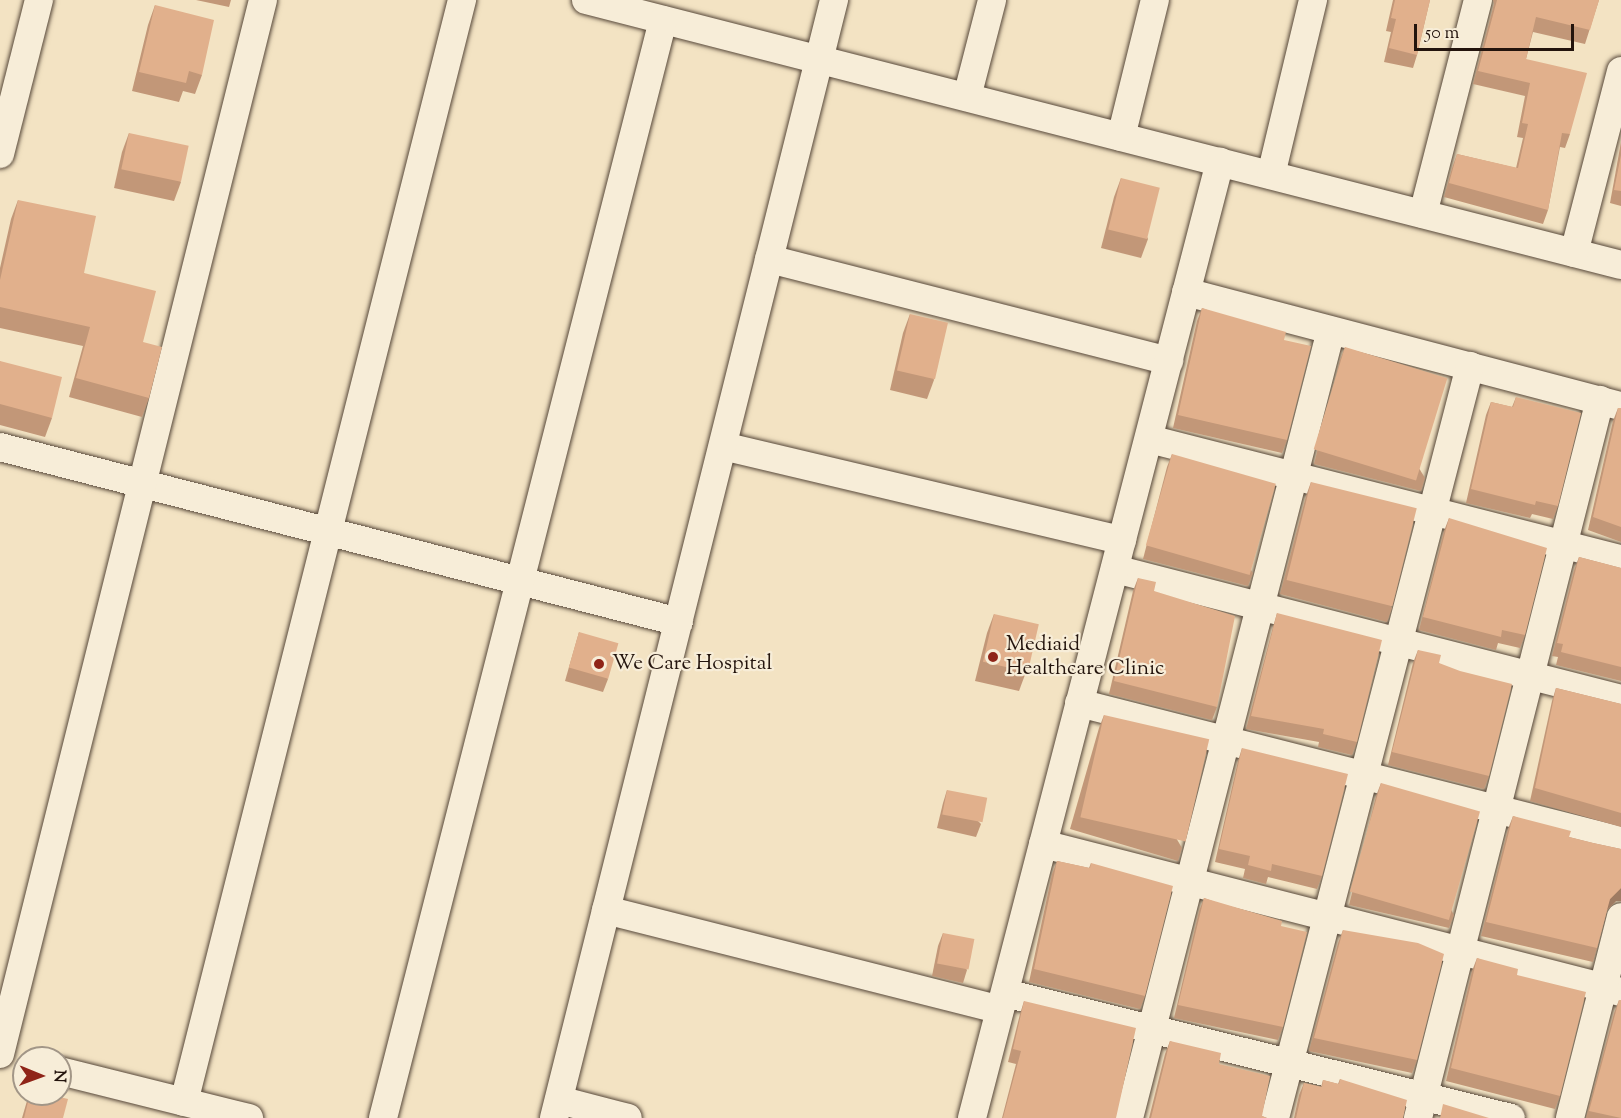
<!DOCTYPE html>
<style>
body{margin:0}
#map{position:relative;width:1621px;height:1118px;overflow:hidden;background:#f3e3c3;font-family:"Sorts Mill Goudy",serif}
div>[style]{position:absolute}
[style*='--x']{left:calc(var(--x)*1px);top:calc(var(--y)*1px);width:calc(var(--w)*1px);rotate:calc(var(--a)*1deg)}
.roads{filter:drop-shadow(0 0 2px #57483a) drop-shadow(0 0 2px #57483a)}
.minor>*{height:28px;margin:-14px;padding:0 14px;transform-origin:14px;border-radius:14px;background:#f7edd8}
.wall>*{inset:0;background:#c29778}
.shaded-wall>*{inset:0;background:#9e7b62}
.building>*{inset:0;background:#e1b08c;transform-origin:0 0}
.dots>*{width:16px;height:16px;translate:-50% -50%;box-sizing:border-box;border:3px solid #f7edd8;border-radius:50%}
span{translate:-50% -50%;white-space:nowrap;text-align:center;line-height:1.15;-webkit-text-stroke:4.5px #f7edd8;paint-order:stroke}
.poi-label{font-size:21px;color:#23140d}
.left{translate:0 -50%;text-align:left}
.north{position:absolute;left:12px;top:1046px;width:60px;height:60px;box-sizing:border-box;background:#f7edd8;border:2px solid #a29687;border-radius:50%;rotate:91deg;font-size:16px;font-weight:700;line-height:24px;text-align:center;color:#23140d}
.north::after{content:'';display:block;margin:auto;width:21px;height:27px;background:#8f2418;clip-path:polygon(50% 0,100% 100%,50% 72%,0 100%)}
.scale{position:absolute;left:1414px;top:24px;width:160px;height:27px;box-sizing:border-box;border:3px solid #23140d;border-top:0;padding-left:8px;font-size:18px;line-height:21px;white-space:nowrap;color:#23140d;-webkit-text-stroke:4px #f7edd8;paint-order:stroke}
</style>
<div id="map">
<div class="roads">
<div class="minor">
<i style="--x:586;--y:0;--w:1068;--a:14.36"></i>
<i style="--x:967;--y:97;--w:100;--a:-75.5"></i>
<i style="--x:1121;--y:137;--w:141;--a:-76.1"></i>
<i style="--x:0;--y:154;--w:159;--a:-75.8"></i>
<i style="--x:1271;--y:175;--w:180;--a:-76.5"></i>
<i style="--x:1423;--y:214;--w:221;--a:-75.6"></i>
<i style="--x:1574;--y:253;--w:188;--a:-75.5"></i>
<i style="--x:769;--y:259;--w:413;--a:14.3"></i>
<i style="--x:1186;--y:292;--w:450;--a:14.7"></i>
<i style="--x:1149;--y:439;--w:487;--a:14.3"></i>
<i style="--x:723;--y:446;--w:410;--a:13.3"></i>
<i style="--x:0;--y:447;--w:701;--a:14.45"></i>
<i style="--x:1115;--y:569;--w:522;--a:14.41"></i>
<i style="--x:1079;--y:703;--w:559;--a:14.28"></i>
<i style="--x:1043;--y:844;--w:597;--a:14.36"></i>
<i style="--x:606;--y:910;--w:406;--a:14.2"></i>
<i style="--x:1005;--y:993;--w:521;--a:13.88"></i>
<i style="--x:0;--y:1054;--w:1086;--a:-75.99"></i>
<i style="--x:60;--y:1071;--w:195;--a:14"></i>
<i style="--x:559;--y:1100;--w:71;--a:14.6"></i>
<i style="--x:184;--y:1102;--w:1137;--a:-75.84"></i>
<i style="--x:383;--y:1118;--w:1133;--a:-75.69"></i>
<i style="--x:554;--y:1118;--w:1153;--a:-75.94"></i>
<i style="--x:972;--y:1118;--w:988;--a:-75.46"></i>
<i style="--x:1129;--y:1118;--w:813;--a:-75.62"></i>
<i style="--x:1275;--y:1118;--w:777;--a:-75.46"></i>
<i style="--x:1418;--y:1118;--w:741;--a:-75.78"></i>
<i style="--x:1570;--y:1118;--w:207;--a:-75.8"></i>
</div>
</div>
<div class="wall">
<i style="clip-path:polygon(196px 0,231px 0,229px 7px)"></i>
<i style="clip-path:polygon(1393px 0,1430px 0,1417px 55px,1413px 68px,1384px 62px,1391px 32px,1386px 31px)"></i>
<i style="clip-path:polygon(1493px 0,1599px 0,1585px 44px,1533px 32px,1526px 59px,1570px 134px,1565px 148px,1560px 147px,1548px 210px,1543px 224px,1444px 197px,1452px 168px,1457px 154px,1516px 168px,1523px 138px,1517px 137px,1525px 96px,1473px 84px,1494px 4px)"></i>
<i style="clip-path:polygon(155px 5px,202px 75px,195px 94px,183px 91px,179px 102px,132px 91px,148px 25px)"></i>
<i style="clip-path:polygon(129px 133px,181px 182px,174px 201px,114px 188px,122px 152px)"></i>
<i style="clip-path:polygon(1621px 142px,1621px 206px,1610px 203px)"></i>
<i style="clip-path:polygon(1121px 178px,1148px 239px,1141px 258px,1101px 248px,1114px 197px)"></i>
<i style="clip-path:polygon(18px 200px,84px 273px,143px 342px,149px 398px,142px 417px,69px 397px,83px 346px,0 328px,0 268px,11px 219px)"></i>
<i style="clip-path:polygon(1202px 308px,1284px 340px,1287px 440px,1282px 453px,1173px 428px,1197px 321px)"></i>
<i style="clip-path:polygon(910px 314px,934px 380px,927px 399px,890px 390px,903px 333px)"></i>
<i style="clip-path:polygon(1345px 347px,1425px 478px,1421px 491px,1314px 464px,1340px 360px)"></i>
<i style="clip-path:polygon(0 361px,52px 418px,45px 437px,0 425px)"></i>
<i style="clip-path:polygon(1516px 397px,1558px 506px,1553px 519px,1532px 514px,1530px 518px,1466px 503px,1486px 415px,1491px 402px,1512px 407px)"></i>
<i style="clip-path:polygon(1618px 408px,1621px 408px,1621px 542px,1588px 530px,1613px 421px)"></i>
<i style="clip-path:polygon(1172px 454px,1253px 573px,1248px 586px,1143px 559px,1167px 467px)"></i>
<i style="clip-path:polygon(1311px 482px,1392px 608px,1387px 622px,1280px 594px,1306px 496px)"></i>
<i style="clip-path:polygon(1449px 518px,1525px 635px,1520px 648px,1498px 643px,1496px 650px,1419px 630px,1444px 531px)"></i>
<i style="clip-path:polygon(1579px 557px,1621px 568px,1621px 681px,1556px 665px,1558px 657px,1552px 656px,1574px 570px)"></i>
<i style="clip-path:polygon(1138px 578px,1154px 591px,1217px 707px,1212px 720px,1109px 694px,1133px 591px)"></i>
<i style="clip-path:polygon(1277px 613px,1357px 742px,1352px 755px,1318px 747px,1319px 742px,1246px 729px,1273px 627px)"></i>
<i style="clip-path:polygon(994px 614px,1026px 672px,1019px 691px,975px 681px,987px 633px)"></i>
<i style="clip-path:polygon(579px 632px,608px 679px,603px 692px,565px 681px)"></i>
<i style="clip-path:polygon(1418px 650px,1439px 663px,1489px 776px,1484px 789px,1388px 765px,1413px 663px)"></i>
<i style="clip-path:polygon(1556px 688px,1621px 704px,1621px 827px,1530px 801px,1552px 701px)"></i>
<i style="clip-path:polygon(1104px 715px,1182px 848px,1178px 861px,1070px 829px,1099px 728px)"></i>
<i style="clip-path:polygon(1242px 748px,1322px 876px,1317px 889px,1268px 877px,1266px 884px,1243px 878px,1245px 869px,1215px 862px,1238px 761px)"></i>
<i style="clip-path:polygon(1381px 783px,1454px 915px,1449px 928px,1349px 905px,1376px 796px)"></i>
<i style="clip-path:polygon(947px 790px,981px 824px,976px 837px,937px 828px,943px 803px)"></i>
<i style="clip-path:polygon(1513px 816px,1569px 837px,1593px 843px,1621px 849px,1621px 901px,1616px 901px,1607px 910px,1597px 948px,1593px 962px,1481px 936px,1508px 829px)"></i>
<i style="clip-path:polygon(1057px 861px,1089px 868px,1091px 863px,1145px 996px,1140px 1009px,1029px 982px,1052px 874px)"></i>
<i style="clip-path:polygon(1204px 898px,1281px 926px,1283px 1027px,1278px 1040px,1174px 1018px,1199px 911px)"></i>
<i style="clip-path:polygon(1343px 930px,1417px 1060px,1412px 1073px,1309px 1051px,1338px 943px)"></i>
<i style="clip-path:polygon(943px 933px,967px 970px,963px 983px,932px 976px,938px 946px)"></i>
<i style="clip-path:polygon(1477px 958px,1517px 975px,1560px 1096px,1555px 1109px,1446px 1081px,1472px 971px)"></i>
<i style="clip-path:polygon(1619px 1000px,1621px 1118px,1586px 1118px,1614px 1013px)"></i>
<i style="clip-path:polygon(1024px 1001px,1116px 1118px,1002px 1118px,1016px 1064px,1008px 1062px,1020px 1014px)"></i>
<i style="clip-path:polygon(1170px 1041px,1219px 1064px,1262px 1116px,1267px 1118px,1149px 1118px,1165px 1054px)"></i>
<i style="clip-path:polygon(1340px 1079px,1403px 1118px,1294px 1118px,1299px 1095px,1304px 1083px,1321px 1087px,1323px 1080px,1338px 1084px)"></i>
<i style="clip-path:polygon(29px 1094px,47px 1094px,63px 1118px,22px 1118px)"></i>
</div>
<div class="shaded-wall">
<i style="clip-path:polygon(1621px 888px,1621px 901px,1616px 901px,1605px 912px,1610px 899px)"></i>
</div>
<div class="building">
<i style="clip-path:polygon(1395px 0,1430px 0,1417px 55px,1389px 48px,1396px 19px,1391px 18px)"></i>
<i style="clip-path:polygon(1497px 0,1599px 0,1590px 30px,1536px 17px,1526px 59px,1587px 73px,1570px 134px,1562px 133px,1548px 210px,1449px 183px,1457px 154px,1518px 168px,1528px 124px,1522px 123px,1530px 83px,1478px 71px)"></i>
<i style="clip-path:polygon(155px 5px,214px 20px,202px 75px,189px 71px,186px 83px,139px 72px)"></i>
<i style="left:129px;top:133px;width:61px;height:37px;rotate:12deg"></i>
<i style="clip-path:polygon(1621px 155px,1621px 191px,1614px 190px)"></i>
<i style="left:1121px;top:178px;width:40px;height:53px;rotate:14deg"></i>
<i style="clip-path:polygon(18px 200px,96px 216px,84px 273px,156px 291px,143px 342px,162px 347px,149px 398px,76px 378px,90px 327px,0 307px,0 280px)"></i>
<i style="clip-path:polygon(1202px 308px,1286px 332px,1284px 340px,1311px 346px,1287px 440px,1178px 415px)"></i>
<i style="left:910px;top:314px;width:39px;height:58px;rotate:13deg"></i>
<i style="left:1345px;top:347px;width:107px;height:107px;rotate:17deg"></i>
<i style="clip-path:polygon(0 361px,62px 377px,52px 418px,0 404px)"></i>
<i style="clip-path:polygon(1516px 397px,1581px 413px,1558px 506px,1536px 501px,1535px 505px,1471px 489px,1491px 402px,1513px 407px)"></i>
<i style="clip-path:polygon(1618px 408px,1621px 408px,1621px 527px,1593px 517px)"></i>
<i style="left:1172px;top:454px;width:108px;height:95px;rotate:16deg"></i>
<i style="left:1311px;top:482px;width:109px;height:101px;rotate:14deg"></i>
<i style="clip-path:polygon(1449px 518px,1547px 548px,1525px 635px,1502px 630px,1501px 637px,1423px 617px)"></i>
<i style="clip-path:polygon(1579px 557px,1621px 568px,1621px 667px,1561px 652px,1563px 644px,1557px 643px)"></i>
<i style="clip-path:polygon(1138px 578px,1156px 582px,1154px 591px,1235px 616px,1217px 707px,1114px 681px)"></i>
<i style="clip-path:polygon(1277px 613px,1382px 640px,1357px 742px,1323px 734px,1324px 729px,1251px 716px)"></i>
<i style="left:994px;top:614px;width:46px;height:49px;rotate:13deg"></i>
<i style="left:579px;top:632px;width:41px;height:37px;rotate:16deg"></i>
<i style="clip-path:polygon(1418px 650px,1441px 655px,1439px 663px,1460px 671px,1512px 684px,1489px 776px,1392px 752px)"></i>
<i style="clip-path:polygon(1556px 688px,1621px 704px,1621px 813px,1535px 788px)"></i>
<i style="left:1104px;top:715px;width:108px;height:105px;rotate:13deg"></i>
<i style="clip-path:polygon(1242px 748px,1348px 774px,1322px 876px,1272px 864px,1271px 871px,1248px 865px,1250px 856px,1219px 849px)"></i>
<i style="left:1381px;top:783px;width:103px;height:113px;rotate:16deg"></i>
<i style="left:947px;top:790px;width:41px;height:25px;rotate:11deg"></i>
<i style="clip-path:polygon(1513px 816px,1571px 831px,1569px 837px,1593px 843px,1621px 849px,1621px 888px,1610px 899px,1597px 948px,1486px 922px)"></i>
<i style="clip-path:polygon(1057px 861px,1090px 868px,1091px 863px,1173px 886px,1145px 996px,1034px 969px)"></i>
<i style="clip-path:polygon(1204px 898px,1282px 921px,1281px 926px,1307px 932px,1283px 1027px,1178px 1005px)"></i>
<i style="clip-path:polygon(1343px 930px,1418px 943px,1444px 954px,1417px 1060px,1314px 1038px)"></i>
<i style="left:943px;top:933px;width:32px;height:31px;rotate:11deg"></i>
<i style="clip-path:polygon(1477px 958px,1518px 969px,1517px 975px,1586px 992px,1560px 1096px,1451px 1068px)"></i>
<i style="clip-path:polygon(1619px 1000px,1621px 1000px,1621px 1118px,1589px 1111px)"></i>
<i style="clip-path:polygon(1024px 1001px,1136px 1028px,1116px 1118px,1003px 1118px,1021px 1051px,1013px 1049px)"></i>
<i style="clip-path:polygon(1170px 1041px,1221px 1053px,1219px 1064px,1270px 1076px,1262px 1116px,1267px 1118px,1151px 1118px)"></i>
<i style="clip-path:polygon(1340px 1079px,1407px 1100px,1403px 1118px,1296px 1118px,1304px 1083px,1322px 1087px,1323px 1080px,1339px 1084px)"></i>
<i style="clip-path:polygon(30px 1094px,47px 1094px,68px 1099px,63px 1118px,24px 1118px)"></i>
<i style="clip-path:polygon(1443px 1104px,1489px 1118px,1440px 1118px)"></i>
</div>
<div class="dots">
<i style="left:993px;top:657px;background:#8f2418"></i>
<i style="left:599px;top:664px;background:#8f2418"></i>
</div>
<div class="poi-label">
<span class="left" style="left:1006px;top:657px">Mediaid<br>Healthcare Clinic</span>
<span class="left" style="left:612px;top:664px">We Care Hospital</span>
</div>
<div class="north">N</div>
<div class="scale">50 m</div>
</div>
